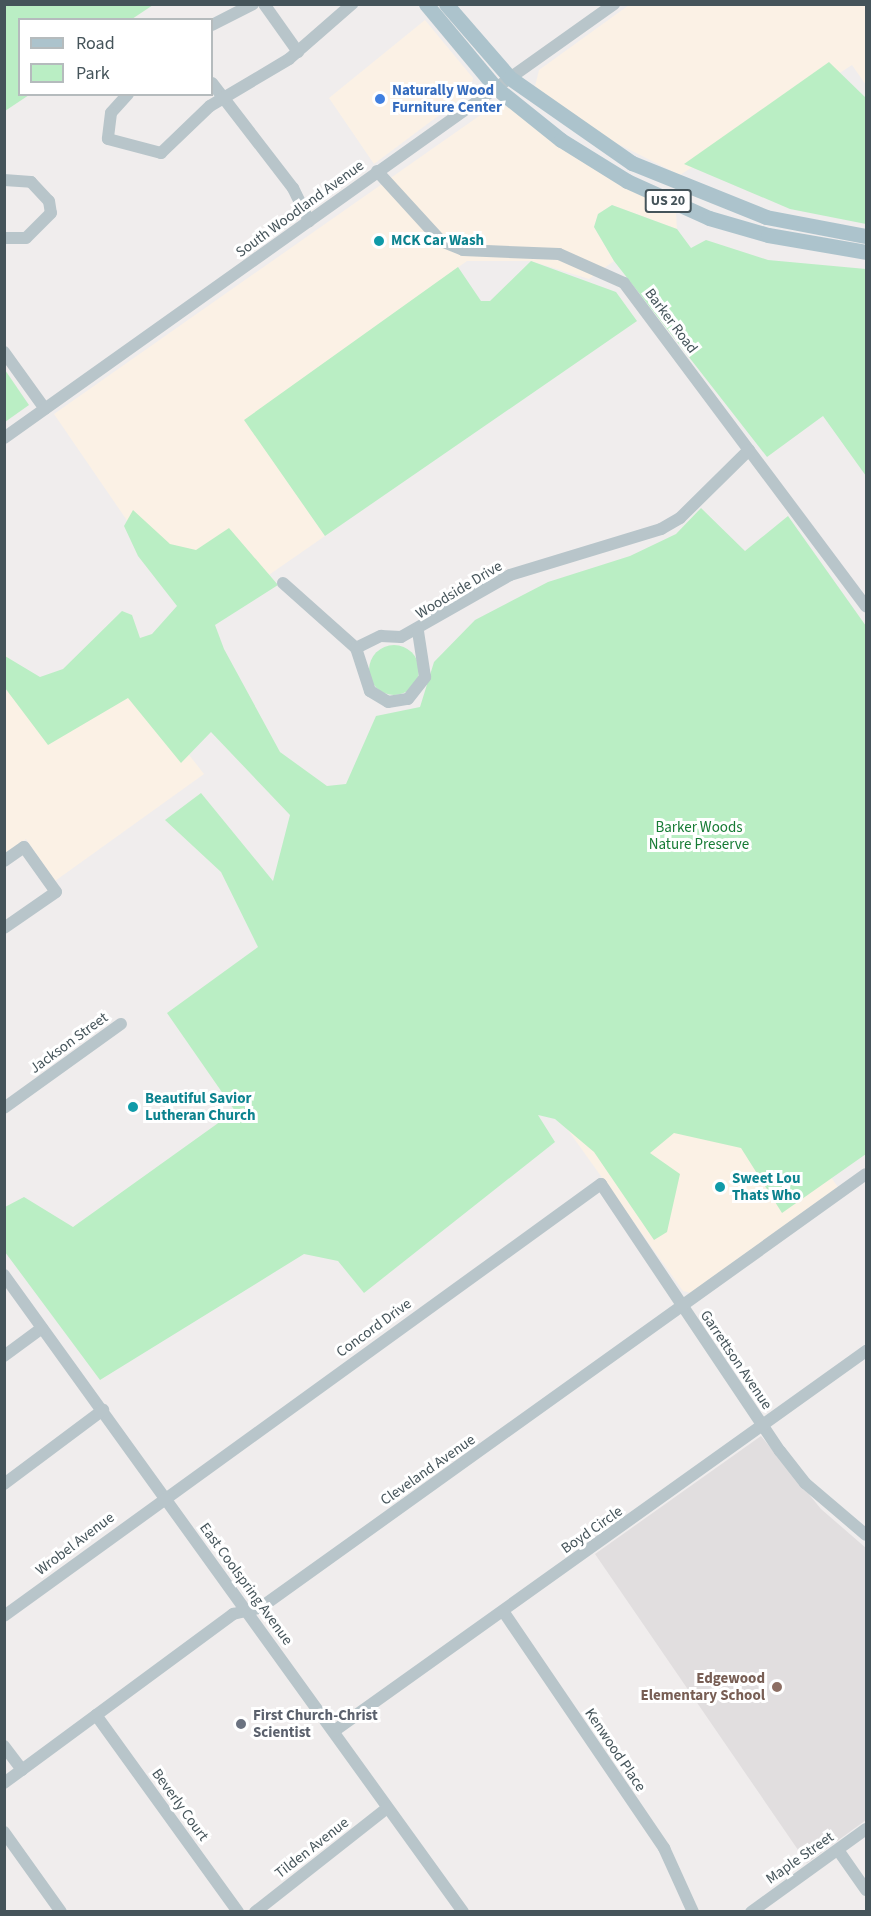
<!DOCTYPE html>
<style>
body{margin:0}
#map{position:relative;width:871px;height:1916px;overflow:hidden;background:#f0eded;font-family:"Source Sans 3",sans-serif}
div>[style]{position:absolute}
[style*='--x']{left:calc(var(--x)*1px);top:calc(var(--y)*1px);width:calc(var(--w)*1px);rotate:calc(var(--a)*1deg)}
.commercial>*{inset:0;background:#fbf1e5}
.education>*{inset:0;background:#e1dedf}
.green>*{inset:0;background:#baeec4}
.round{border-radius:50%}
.minor>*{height:12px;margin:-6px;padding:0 6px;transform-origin:6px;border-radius:6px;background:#b8c5ca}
.major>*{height:15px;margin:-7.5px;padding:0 7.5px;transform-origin:7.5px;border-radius:7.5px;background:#acc3cc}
.dots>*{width:16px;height:16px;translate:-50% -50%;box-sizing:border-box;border:3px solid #fff;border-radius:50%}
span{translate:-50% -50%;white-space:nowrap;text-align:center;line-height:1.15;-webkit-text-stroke:6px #fff;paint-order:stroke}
.shield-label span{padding:2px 4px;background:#fff;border:2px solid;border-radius:4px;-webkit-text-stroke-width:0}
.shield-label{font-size:14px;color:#45545a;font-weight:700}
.shop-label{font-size:15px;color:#366cbe;font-weight:700}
.left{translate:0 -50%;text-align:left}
.street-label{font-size:15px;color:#45545a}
.culture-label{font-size:15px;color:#0d838f;font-weight:700}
.park-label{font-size:15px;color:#177b35}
.education-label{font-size:15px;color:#785e54;font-weight:700}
.right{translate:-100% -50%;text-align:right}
.worship-label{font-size:15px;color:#5b616d;font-weight:700}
.frame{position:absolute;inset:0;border:6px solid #45545a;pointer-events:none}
.legend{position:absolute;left:18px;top:18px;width:195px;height:78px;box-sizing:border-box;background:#fff;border:2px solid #b5bbbd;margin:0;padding:8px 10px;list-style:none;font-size:18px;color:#45545a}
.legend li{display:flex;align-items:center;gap:12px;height:30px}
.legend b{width:30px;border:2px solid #b5bbbd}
</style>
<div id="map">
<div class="commercial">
<i style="clip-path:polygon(629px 5px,866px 5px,866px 85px,852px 65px,680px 175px,588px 129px,535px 86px,539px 70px)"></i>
<i style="clip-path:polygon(425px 20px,473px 78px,470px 92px,374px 164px,329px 98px)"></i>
<i style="clip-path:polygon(499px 102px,676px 212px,677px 229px,612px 205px,598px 214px,594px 227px,614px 261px,589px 279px,531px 261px,467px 261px,245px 420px,325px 536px,198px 624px,54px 414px)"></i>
<i style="clip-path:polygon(4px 652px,64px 735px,136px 687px,204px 774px,55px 881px,26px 839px,5px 854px)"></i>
<i style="clip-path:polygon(705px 1003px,838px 1187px,691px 1293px,683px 1291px,553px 1109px)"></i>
</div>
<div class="education">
<i style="clip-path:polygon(761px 1436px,821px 1509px,866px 1548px,866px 1820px,807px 1863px,595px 1554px)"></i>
</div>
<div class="green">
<i style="clip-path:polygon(5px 4px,153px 4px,153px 5px,132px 19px,20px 20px,20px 94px,29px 95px,5px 111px)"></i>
<i style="clip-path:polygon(829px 62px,866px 98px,866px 224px,790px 209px,684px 164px)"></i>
<i style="clip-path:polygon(612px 205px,677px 229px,691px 248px,706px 240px,768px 260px,866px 269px,866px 476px,823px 416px,767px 457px,614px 261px,594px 227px,598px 214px)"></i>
<i style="clip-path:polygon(531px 261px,616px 292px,637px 321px,325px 536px,244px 420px,458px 267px,481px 301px,490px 301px)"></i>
<i style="clip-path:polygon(5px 370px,29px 405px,5px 422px,4px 422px)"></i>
<i style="clip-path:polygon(701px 508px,745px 551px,788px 516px,866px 626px,866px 1154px,782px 1213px,741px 1148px,674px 1133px,650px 1153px,680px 1174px,667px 1232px,654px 1240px,594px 1152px,555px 1119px,538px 1115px,555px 1142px,364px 1293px,338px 1261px,304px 1254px,100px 1380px,5px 1252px,5px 1207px,24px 1197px,73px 1227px,235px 1111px,167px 1013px,258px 947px,221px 872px,165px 820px,201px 793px,273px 881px,290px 815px,211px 732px,181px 763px,128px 698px,48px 745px,5px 688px,5px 656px,40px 677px,63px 669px,122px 611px,132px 615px,140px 638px,152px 634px,177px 606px,138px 556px,124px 526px,133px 510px,170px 544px,196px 550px,229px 528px,278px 585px,215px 625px,224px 649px,280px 752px,327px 786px,346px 784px,376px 716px,420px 707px,434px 662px,475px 620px,548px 582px,630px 556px,676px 534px)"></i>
<i class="round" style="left:369px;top:645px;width:50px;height:50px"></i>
</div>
<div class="minor">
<i style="--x:264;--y:4;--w:59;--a:54.7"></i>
<i style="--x:212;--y:25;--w:46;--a:-27.1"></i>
<i style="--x:212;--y:83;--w:133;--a:52.4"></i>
<i style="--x:293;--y:188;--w:37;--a:64"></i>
<i style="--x:128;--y:94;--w:25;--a:132"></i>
<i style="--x:111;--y:113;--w:26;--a:97"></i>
<i style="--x:108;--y:139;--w:55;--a:14.8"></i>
<i style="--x:161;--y:153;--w:68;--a:-43.8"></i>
<i style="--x:210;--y:106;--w:92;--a:-30.7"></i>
<i style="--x:289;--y:59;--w:84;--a:-41.1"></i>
<i style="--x:377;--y:171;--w:95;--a:47.6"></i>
<i style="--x:441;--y:241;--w:24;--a:22"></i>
<i style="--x:463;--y:250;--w:96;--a:2.4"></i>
<i style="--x:559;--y:254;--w:71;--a:24"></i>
<i style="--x:624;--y:283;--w:404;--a:53.2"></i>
<i style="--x:4;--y:180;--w:27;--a:4"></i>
<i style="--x:31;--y:182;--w:26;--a:47"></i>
<i style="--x:49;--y:201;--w:12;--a:81"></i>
<i style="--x:51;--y:213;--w:35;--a:135"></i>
<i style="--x:26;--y:238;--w:22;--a:180"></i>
<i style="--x:4;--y:352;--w:70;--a:54.3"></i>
<i style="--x:4;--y:438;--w:749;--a:-35.43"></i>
<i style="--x:283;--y:583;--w:98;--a:41.7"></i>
<i style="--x:356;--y:648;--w:28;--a:-26"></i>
<i style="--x:381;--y:636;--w:20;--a:3"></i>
<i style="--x:401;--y:637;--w:125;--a:-29.6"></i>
<i style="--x:510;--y:575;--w:158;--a:-16.9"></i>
<i style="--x:661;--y:529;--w:22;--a:-30"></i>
<i style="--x:680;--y:518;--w:97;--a:-44.6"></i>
<i style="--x:356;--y:648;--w:45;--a:72"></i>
<i style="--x:370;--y:691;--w:21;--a:31"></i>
<i style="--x:388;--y:702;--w:20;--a:-9"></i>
<i style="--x:408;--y:699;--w:28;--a:-52"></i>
<i style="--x:425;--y:677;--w:47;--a:-98.7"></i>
<i style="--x:4;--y:861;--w:24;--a:-35"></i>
<i style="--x:24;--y:847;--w:55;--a:54.6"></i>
<i style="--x:56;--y:892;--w:63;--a:145.3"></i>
<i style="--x:4;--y:1108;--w:144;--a:-35.7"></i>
<i style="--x:4;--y:1275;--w:785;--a:54.22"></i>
<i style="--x:4;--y:1356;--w:47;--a:-36.4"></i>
<i style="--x:4;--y:1484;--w:124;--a:-36.8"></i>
<i style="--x:503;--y:1611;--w:287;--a:55.8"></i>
<i style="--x:664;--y:1848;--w:70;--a:65.6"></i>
<i style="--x:4;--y:1616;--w:737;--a:-35.89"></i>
<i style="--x:601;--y:1184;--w:321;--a:56.2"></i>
<i style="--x:780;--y:1451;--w:41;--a:52"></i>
<i style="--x:805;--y:1483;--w:80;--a:40.4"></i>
<i style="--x:96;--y:1715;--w:243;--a:54.2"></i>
<i style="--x:334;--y:1731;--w:654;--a:-35.54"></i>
<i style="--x:4;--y:1746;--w:30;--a:53"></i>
<i style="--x:4;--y:1783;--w:285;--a:-36.4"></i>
<i style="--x:233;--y:1614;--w:28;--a:-13"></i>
<i style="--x:260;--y:1608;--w:745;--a:-35.61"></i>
<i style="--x:4;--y:1832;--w:98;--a:54.5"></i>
<i style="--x:838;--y:1850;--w:49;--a:55"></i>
<i style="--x:255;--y:1912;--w:168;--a:-38.2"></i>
<i style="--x:751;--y:1912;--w:142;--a:-35.8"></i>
</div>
<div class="major">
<i style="--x:426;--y:4;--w:109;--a:50.2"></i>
<i style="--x:496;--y:88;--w:83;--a:38.7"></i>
<i style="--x:561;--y:140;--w:78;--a:31.8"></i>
<i style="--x:627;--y:181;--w:90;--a:24.3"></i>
<i style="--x:709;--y:218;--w:61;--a:16.1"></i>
<i style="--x:768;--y:235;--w:99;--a:9.8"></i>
<i style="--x:446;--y:4;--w:98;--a:49.1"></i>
<i style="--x:510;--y:78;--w:149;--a:34.9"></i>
<i style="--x:632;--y:163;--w:144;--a:21.9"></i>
<i style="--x:766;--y:217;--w:102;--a:10.8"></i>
</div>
<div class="dots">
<i style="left:380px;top:99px;background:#3f7fe0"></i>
<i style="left:379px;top:241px;background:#0f9aa8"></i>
<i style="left:133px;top:1107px;background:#0f9aa8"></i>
<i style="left:720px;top:1187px;background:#0f9aa8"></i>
<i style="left:777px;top:1687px;background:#8d6e63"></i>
<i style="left:241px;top:1724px;background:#6b7280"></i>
</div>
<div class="shield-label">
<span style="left:668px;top:201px">US 20</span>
</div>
<div class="shop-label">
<span class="left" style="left:392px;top:99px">Naturally Wood<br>Furniture Center</span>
</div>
<div class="street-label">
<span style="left:300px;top:209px;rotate:-36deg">South Woodland Avenue</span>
<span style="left:671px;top:321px;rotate:53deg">Barker Road</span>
<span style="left:459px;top:590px;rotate:-31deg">Woodside Drive</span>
<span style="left:69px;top:1043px;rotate:-36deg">Jackson Street</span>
<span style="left:374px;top:1328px;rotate:-36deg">Concord Drive</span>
<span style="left:736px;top:1360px;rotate:56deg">Garrettson Avenue</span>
<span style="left:428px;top:1470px;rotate:-35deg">Cleveland Avenue</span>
<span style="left:592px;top:1530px;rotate:-35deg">Boyd Circle</span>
<span style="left:75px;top:1544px;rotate:-37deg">Wrobel Avenue</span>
<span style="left:246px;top:1584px;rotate:54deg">East Coolspring Avenue</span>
<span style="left:615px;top:1750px;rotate:56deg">Kenwood Place</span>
<span style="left:180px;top:1805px;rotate:54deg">Beverly Court</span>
<span style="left:312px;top:1848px;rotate:-38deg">Tilden Avenue</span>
<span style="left:800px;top:1858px;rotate:-35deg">Maple Street</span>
</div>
<div class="culture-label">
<span class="left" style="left:391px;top:241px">MCK Car Wash</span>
<span class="left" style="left:145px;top:1107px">Beautiful Savior<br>Lutheran Church</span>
<span class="left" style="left:732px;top:1187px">Sweet Lou<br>Thats Who</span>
</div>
<div class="park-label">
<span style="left:699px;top:836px">Barker Woods<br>Nature Preserve</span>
</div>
<div class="education-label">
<span class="right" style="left:765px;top:1687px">Edgewood<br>Elementary School</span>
</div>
<div class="worship-label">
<span class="left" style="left:253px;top:1724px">First Church-Christ<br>Scientist</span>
</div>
<div class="frame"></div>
<ul class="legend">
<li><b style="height:8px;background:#acc3cc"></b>Road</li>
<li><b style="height:16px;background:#baeec4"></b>Park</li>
</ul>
</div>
